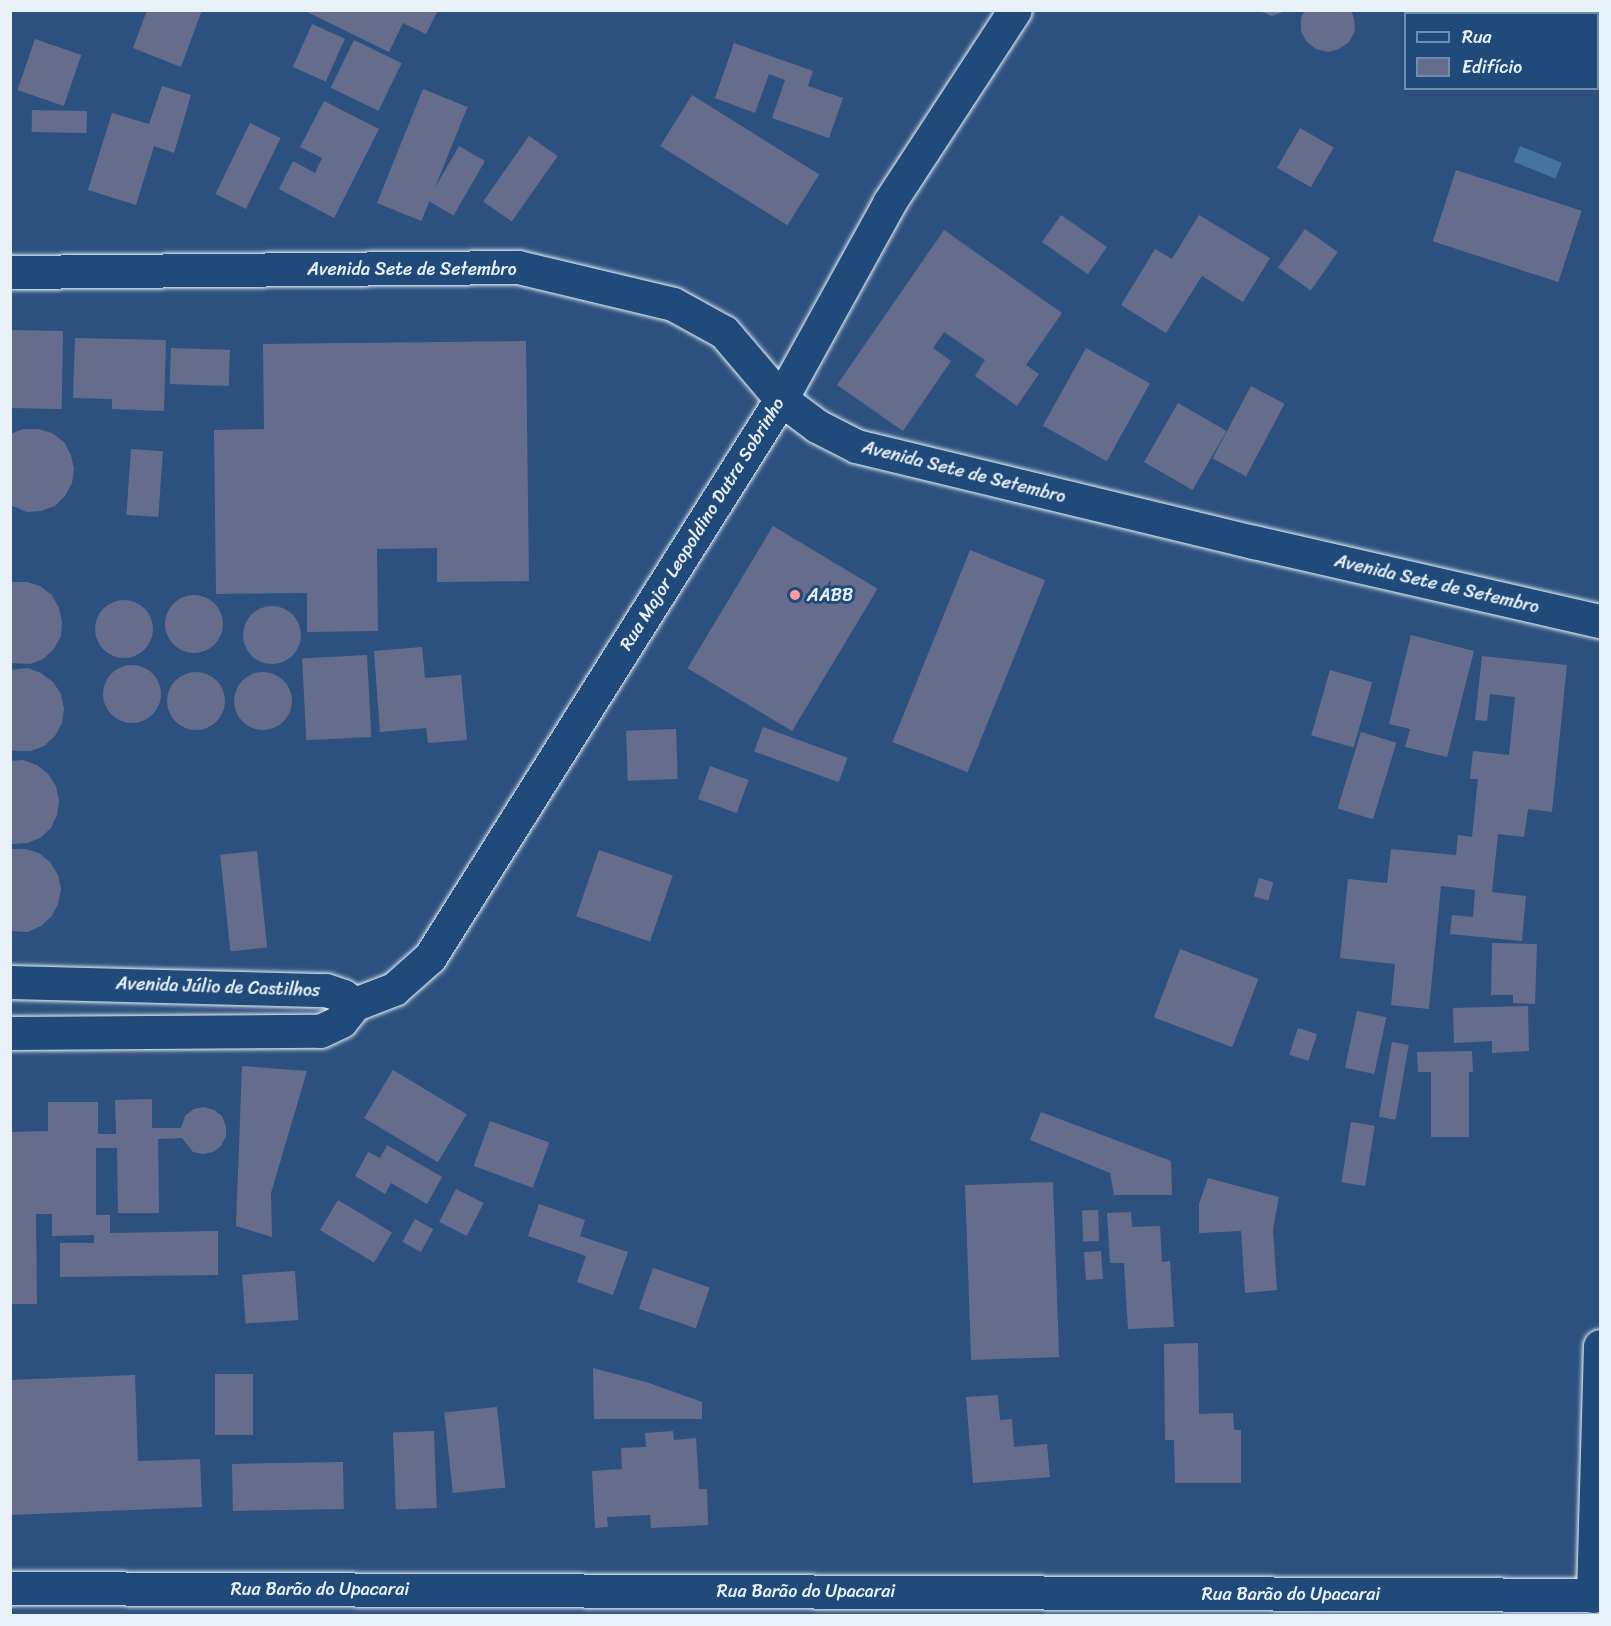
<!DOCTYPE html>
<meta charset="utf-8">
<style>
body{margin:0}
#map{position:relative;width:1611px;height:1626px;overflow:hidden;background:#2d517e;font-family:Sriracha,sans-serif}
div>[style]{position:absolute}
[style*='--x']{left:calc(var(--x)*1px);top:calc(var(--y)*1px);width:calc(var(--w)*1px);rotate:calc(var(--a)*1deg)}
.water>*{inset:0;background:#4674a2;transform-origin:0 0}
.building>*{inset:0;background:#666d8c;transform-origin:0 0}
.round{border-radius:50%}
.roads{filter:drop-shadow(0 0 2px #e8f1f8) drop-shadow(0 0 2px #e8f1f8)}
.minor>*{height:33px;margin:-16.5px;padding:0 16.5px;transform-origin:16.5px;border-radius:16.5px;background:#1f4a7a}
.dots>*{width:16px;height:16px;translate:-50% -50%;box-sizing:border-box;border:3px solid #1f4a7a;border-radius:50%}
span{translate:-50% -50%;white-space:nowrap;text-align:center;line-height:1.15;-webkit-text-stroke:6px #1f4a7a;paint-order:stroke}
.street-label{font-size:18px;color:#e8f1f8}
.poi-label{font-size:18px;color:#e8f1f8}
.left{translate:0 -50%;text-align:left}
.frame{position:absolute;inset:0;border:12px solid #e8f1f8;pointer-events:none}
.legend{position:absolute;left:1404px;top:12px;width:195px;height:78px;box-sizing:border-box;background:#1f4a7a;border:2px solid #6f8dac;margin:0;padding:8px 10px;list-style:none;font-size:18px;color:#e8f1f8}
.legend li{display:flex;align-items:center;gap:12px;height:30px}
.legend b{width:30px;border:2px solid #6f8dac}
</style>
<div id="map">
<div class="water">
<i style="left:1520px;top:146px;width:45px;height:17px;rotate:22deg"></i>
</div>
<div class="building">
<i style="clip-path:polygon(147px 10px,202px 10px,181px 67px,133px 48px)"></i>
<i style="clip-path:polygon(303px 10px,438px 10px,426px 34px,403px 23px,389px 52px)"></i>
<i style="clip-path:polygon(1257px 10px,1288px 10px,1272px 16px)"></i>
<i style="clip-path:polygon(1305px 10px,1351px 10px,1354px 19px,1355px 31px,1349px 42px,1339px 49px,1328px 52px,1316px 49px,1306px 41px,1301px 31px,1301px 18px)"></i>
<i style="left:312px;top:24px;width:36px;height:47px;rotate:24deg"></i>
<i style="left:35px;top:39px;width:49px;height:54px;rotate:19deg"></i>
<i style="left:354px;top:40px;width:53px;height:53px;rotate:26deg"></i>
<i style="clip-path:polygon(734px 43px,813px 71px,808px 86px,843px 98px,829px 138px,772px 118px,785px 80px,769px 74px,755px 113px,715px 98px)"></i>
<i style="clip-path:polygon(162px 86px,191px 95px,174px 153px,154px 146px,136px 205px,88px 190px,112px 113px,149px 124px)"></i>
<i style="left:423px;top:89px;width:48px;height:123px;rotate:22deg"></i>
<i style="left:692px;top:95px;width:150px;height:60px;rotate:32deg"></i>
<i style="clip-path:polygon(324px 101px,379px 129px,334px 218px,279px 189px,293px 161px,315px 173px,322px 158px,300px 147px)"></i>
<i style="left:32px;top:110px;width:55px;height:22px;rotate:1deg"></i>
<i style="left:250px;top:123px;width:34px;height:79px;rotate:26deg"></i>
<i style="left:1300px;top:128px;width:39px;height:46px;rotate:30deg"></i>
<i style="left:529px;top:136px;width:35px;height:80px;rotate:35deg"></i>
<i style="left:459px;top:146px;width:30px;height:63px;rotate:30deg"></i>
<i style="left:1456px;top:170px;width:132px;height:75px;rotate:18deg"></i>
<i style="left:1061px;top:215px;width:56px;height:33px;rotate:35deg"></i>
<i style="clip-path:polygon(1199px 215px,1270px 258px,1243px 302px,1202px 276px,1166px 333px,1121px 305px,1155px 249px,1172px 259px)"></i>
<i style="left:1305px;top:229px;width:40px;height:47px;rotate:35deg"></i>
<i style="clip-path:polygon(944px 230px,1062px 313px,1026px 365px,1039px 374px,1017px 406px,975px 376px,985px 360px,944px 332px,933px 348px,951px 361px,903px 431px,837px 385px)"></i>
<i style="left:10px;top:330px;width:53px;height:78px;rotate:1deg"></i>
<i style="clip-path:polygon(75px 338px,166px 340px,164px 411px,112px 409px,112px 399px,73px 398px)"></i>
<i style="clip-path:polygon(526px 341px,529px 581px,437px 582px,437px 548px,377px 549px,378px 631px,307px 632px,307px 593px,216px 594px,214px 430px,264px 429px,263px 344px)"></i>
<i style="left:171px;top:348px;width:59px;height:36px;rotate:2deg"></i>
<i style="left:1086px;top:348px;width:73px;height:89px;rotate:29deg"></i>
<i style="left:1251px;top:386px;width:38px;height:82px;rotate:28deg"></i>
<i style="left:1178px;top:403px;width:56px;height:68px;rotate:30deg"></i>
<i style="clip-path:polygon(24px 429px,38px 429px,52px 433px,64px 442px,71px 455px,74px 469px,72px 483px,65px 496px,55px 506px,41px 511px,27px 512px,10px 505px,10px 434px)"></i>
<i style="left:131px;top:449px;width:32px;height:66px;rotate:4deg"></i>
<i style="left:773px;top:526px;width:122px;height:166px;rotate:31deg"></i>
<i style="left:970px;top:550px;width:81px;height:207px;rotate:22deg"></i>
<i style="clip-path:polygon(10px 582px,27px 582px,40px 586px,52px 595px,59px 608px,62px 622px,61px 636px,54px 649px,43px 659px,30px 664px,10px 663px)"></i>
<i class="round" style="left:165px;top:595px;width:58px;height:58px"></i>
<i class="round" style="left:95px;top:600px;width:58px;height:58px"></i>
<i class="round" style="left:243px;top:606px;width:58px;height:58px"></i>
<i style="clip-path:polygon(1411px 635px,1474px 651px,1447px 757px,1405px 747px,1410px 729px,1389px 724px)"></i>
<i style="clip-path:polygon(422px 647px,425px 678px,461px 675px,467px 740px,428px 743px,426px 728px,380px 732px,374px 651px)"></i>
<i style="left:367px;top:655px;width:82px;height:65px;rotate:87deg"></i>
<i style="clip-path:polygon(1482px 656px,1567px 665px,1552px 812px,1528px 809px,1524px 837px,1498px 834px,1492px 892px,1526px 896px,1522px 941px,1450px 934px,1452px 915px,1473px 917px,1475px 890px,1441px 886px,1429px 1009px,1391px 1005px,1395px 964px,1340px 958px,1348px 879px,1387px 883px,1391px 849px,1456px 855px,1458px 835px,1472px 837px,1478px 779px,1470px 779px,1473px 751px,1509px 755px,1515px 697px,1490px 694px,1487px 721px,1475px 720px)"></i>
<i class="round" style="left:103px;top:665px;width:58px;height:58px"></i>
<i style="clip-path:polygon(28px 668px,41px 673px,53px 682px,61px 694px,64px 709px,62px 723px,55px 736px,44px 746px,31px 751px,16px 751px,10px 750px,10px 670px)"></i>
<i style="left:1330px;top:670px;width:44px;height:68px;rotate:16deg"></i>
<i class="round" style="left:167px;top:672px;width:58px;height:58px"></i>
<i class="round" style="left:234px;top:672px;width:58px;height:58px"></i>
<i style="left:763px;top:727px;width:90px;height:26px;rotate:20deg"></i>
<i style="left:676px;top:729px;width:50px;height:50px;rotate:88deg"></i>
<i style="left:1361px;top:732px;width:37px;height:80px;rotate:17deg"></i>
<i style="clip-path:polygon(23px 760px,37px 765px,48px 774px,56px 786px,59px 801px,57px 815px,51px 828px,40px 838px,27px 843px,11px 844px,10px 761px)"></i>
<i style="left:710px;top:766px;width:41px;height:35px;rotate:20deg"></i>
<i style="clip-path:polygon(10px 849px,25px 849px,39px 853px,50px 862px,58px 875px,61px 889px,58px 904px,52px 916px,41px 926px,28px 932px,10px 931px)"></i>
<i style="left:599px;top:850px;width:78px;height:70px;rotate:19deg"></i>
<i style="left:257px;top:851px;width:97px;height:37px;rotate:84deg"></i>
<i style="left:1259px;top:878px;width:15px;height:19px;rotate:16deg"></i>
<i style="clip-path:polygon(1492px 943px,1537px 944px,1535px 1004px,1513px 1003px,1513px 995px,1491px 995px)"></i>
<i style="left:1180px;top:949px;width:84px;height:73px;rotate:21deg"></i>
<i style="clip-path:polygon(1528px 1006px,1529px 1051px,1492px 1053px,1492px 1041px,1454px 1043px,1453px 1008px)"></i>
<i style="left:1357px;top:1011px;width:30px;height:58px;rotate:12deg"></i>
<i style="left:1298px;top:1028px;width:20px;height:28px;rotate:18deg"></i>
<i style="left:1392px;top:1042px;width:17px;height:76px;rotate:10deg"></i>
<i style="clip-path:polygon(1472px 1051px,1473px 1072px,1469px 1072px,1469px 1137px,1431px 1137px,1431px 1072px,1418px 1072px,1417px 1052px)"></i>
<i style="clip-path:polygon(242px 1066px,307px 1071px,271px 1193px,272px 1237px,236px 1226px)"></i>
<i style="left:393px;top:1070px;width:86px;height:56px;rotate:31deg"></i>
<i style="clip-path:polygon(152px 1099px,152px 1128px,181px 1128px,185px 1116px,194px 1109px,204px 1107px,214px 1110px,222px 1116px,226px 1126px,226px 1136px,221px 1146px,213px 1152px,203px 1154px,193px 1152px,182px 1138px,158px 1139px,159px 1213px,118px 1213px,117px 1148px,96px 1148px,96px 1215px,110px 1215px,110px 1233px,218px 1231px,218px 1275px,60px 1277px,60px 1243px,94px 1243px,94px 1235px,52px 1236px,52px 1214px,36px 1214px,37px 1304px,10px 1304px,10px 1132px,48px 1131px,48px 1102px,98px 1102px,98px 1134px,116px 1134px,115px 1100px)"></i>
<i style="clip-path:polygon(1041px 1112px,1171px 1161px,1172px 1195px,1114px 1195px,1110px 1173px,1030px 1140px)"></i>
<i style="left:490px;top:1121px;width:63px;height:48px;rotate:20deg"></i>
<i style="left:1351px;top:1122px;width:24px;height:61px;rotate:9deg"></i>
<i style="clip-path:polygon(387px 1145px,442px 1177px,427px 1204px,391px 1183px,385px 1194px,355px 1176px,368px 1152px,380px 1158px)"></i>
<i style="clip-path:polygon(1208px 1178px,1279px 1197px,1273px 1229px,1277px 1290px,1245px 1293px,1241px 1231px,1199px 1233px,1199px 1204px)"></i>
<i style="left:1053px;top:1182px;width:175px;height:88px;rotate:88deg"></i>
<i style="left:456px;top:1189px;width:31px;height:37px;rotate:27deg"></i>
<i style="left:338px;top:1200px;width:63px;height:35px;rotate:31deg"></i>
<i style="clip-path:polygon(539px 1204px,585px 1220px,580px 1236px,628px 1252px,613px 1295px,577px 1282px,586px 1256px,528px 1236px)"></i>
<i style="left:1098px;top:1210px;width:31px;height:16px;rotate:88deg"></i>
<i style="clip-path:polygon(1131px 1212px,1132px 1227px,1160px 1226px,1162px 1262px,1170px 1261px,1174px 1327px,1128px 1329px,1124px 1263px,1110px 1263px,1107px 1213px)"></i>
<i style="left:415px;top:1219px;width:21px;height:26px;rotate:29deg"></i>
<i style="left:1101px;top:1251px;width:28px;height:17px;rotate:86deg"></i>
<i style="left:653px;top:1268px;width:60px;height:43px;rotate:19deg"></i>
<i style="left:295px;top:1271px;width:49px;height:53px;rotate:86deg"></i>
<i style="clip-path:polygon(1198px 1343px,1199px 1414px,1233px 1413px,1234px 1430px,1241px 1430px,1241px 1483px,1175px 1483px,1174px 1440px,1165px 1440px,1164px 1344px)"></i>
<i style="clip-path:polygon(593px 1368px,649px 1383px,702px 1402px,702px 1419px,594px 1419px)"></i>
<i style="left:253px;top:1374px;width:61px;height:38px;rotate:90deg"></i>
<i style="clip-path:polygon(135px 1375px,138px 1461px,200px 1459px,202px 1507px,10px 1515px,10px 1380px)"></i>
<i style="clip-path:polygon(998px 1395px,1000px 1420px,1012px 1419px,1014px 1447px,1047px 1444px,1050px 1477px,973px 1483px,966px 1397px)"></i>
<i style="left:497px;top:1407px;width:81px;height:53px;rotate:84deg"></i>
<i style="left:434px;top:1431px;width:77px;height:41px;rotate:88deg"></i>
<i style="clip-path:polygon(673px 1431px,674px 1440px,696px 1438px,699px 1489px,707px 1489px,708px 1525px,651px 1528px,650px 1515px,607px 1517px,608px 1527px,595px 1528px,592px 1471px,622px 1469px,621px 1448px,646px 1447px,645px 1433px)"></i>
<i style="left:343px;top:1462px;width:47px;height:111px;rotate:89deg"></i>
</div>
<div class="roads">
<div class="minor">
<i style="--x:10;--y:272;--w:508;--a:-0.56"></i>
<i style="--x:518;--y:267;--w:159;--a:13.4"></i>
<i style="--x:673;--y:304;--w:58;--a:28.8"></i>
<i style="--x:724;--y:332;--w:88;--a:49.6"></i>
<i style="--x:781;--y:399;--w:45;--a:36.9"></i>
<i style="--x:817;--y:426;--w:44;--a:27.1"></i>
<i style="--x:856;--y:446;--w:409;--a:13.6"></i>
<i style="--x:1254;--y:542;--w:355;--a:12.9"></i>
<i style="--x:10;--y:982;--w:316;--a:1.5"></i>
<i style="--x:326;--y:990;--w:18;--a:19"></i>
<i style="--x:343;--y:996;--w:14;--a:34"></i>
<i style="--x:355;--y:1004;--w:42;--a:-21"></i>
<i style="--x:394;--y:989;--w:48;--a:-41.6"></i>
<i style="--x:430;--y:957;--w:659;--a:-57.83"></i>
<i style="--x:781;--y:399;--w:224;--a:-61.1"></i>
<i style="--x:889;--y:203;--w:230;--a:-56.9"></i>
<i style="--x:10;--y:1033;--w:310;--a:-0.4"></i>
<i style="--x:320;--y:1031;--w:23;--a:-25"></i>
<i style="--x:341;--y:1021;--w:22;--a:-51"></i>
<i style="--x:10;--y:1588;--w:1590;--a:0.25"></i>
<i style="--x:1593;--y:1596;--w:250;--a:-88.4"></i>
</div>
</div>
<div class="dots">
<i style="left:795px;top:595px;background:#ff9aa2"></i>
</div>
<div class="street-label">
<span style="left:412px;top:269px">Avenida Sete de Setembro</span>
<span style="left:964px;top:472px;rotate:14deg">Avenida Sete de Setembro</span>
<span style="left:702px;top:524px;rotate:-58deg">Rua Major Leopoldino Dutra Sobrinho</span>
<span style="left:1437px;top:584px;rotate:13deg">Avenida Sete de Setembro</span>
<span style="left:218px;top:987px;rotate:2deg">Avenida Júlio de Castilhos</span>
<span style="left:320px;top:1589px">Rua Barão do Upacarai</span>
<span style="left:806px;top:1591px">Rua Barão do Upacarai</span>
<span style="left:1291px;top:1594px">Rua Barão do Upacarai</span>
</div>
<div class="poi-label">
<span class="left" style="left:807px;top:595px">AABB</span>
</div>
<div class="frame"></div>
<ul class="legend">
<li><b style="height:8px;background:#1f4a7a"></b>Rua</li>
<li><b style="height:16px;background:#666d8c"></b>Edifício</li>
</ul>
</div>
